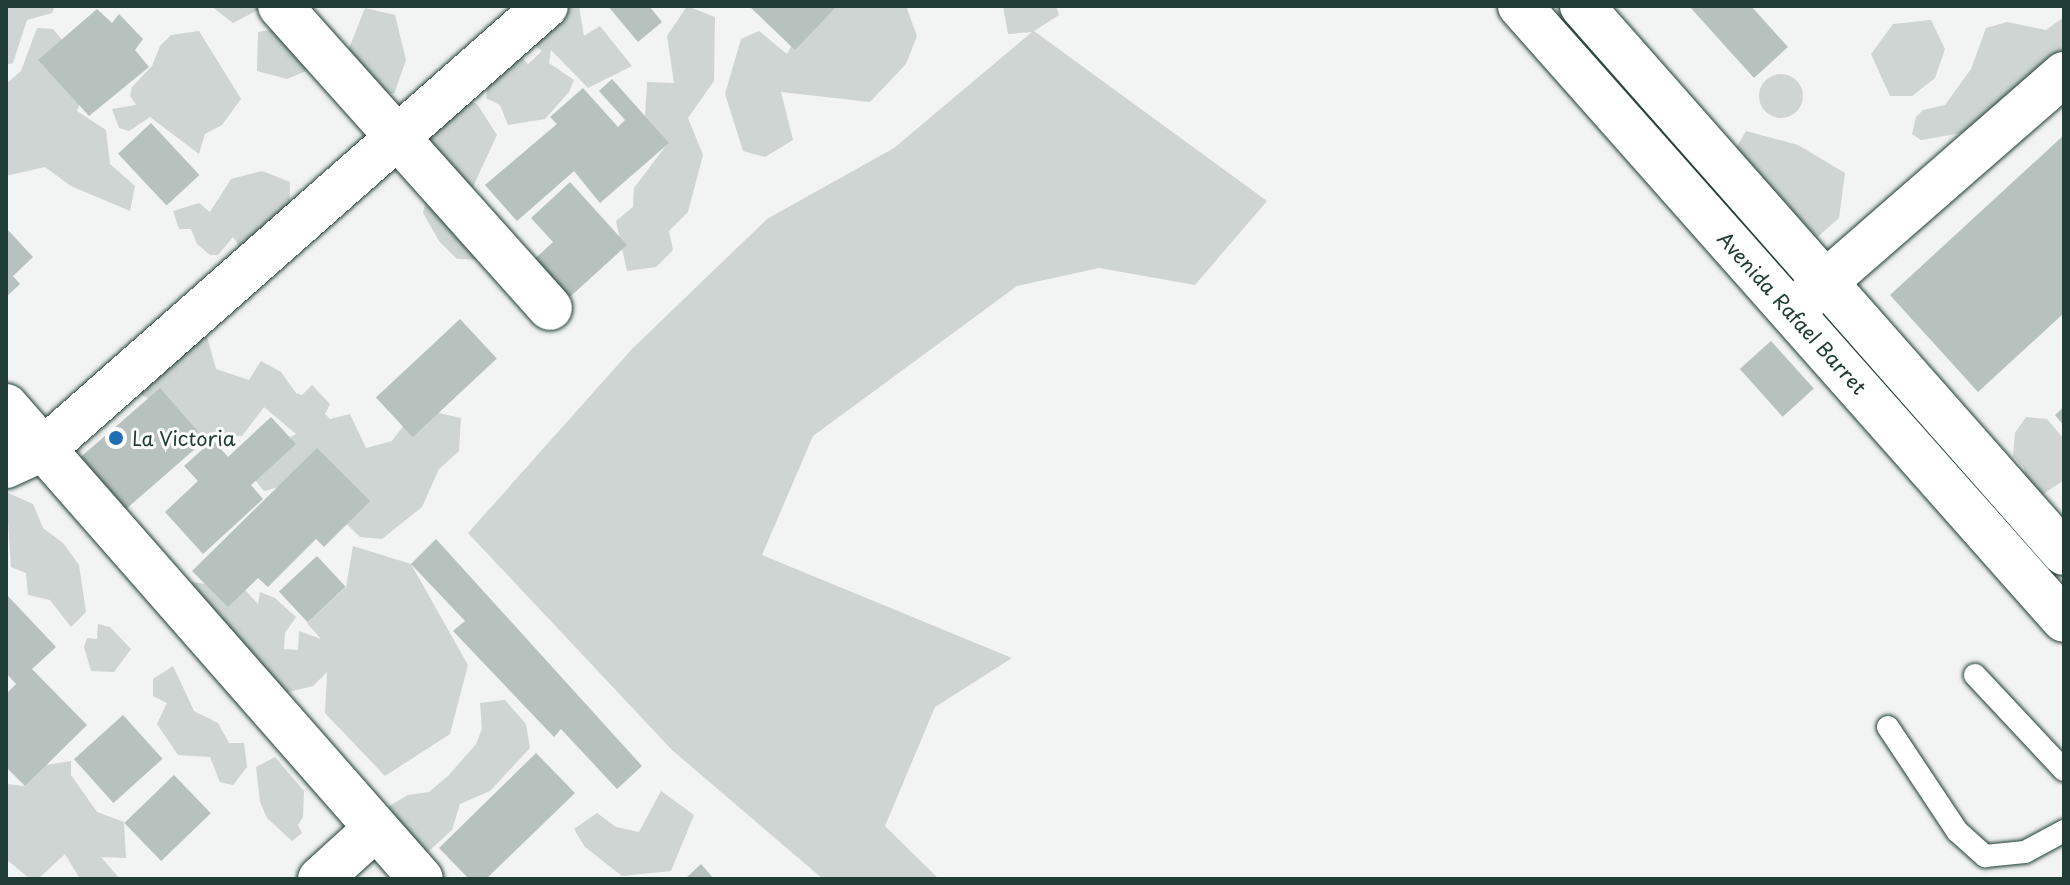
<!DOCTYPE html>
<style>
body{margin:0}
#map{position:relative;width:2070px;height:885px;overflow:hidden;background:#f2f3f3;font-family:"Playpen Sans",sans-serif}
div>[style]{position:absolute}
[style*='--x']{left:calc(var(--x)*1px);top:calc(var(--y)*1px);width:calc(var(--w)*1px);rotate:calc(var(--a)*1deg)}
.green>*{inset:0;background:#ced5d3}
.round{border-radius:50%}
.building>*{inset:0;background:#b7c1bd;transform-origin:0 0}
.roads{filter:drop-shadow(0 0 2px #1f3d34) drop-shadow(0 0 2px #1f3d34)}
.service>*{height:22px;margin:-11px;padding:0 11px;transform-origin:11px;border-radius:11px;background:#fff}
.minor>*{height:44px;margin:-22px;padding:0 22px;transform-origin:22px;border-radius:22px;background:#fff}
.dots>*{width:22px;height:22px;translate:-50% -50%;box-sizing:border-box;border:4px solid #fff;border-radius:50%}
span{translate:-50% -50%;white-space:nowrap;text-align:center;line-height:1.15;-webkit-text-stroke:6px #fff;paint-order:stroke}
.street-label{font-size:20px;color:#1f3d34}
.poi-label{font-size:20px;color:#1f3d34}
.left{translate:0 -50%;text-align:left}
.frame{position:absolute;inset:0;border:8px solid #1f3d34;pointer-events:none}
</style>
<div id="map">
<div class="green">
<i style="clip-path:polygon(6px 6px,55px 6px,52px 13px,27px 20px,13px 63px,6px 65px)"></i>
<i style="clip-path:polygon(211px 6px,260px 6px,262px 8px,233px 23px)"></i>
<i style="clip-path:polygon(542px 6px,579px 6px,584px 36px,600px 26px,632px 66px,588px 88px,551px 50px,549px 63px,574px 80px,569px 92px,545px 119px,508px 125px,500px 105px,486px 98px,489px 80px,519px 55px,528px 64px,542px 51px,529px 41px)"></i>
<i style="clip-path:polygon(687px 6px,715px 17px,714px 81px,688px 118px,703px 155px,688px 212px,669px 231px,673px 250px,656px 267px,627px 271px,616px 221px,633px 207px,634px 188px,668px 143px,645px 116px,647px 82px,674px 83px,667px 36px)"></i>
<i style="clip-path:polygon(826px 6px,906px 6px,917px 36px,906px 64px,870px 102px,781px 92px,793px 140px,765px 157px,743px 151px,725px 94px,741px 39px,759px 31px,787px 54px,797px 35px)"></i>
<i style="clip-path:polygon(1003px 6px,1056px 6px,1059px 15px,1034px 31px,1267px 201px,1195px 285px,1099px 268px,1017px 286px,813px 436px,762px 555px,1012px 658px,935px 707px,885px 826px,939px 879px,823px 879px,672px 750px,468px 533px,632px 349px,767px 219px,894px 148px,1032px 32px,1008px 34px)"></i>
<i style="clip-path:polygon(365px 8px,395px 15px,406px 60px,394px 94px,366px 88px,346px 56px)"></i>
<i style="clip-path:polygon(2064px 17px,2064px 55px,1980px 130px,1921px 140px,1912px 134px,1916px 117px,1923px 110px,1945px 105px,1971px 69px,1986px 28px,2007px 22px,2046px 30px)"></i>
<i style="clip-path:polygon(1931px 20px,1945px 49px,1935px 78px,1912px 96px,1890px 96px,1871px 54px,1893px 24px)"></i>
<i style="clip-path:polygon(298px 26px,311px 69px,287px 79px,257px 71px,258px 32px)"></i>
<i style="clip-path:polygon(37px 28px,53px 29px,77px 57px,87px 87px,77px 111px,106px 130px,110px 164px,135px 186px,130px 211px,71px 186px,45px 167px,6px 176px,6px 84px,21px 71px)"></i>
<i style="clip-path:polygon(199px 31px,241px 99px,222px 125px,205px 134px,199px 154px,150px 117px,129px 131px,119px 128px,112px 109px,136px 105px,130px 96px,132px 87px,152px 66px,160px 46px,171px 35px)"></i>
<i class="round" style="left:1759px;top:74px;width:44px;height:44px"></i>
<i style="clip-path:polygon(450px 92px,477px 104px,497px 135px,470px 193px,492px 260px,457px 259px,439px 241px,423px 213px,434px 165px,417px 112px)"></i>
<i style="clip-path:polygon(1746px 131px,1798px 145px,1845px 173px,1839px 218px,1803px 250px,1783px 246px,1764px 252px,1740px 230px,1720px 196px,1716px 182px)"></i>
<i style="clip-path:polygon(262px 171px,290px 182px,289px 218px,243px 252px,233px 237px,218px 255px,210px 255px,197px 244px,191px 229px,179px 229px,173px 211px,199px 203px,210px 212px,231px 179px)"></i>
<i style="clip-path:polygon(203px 322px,216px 369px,249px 380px,261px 361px,281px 372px,296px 393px,302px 395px,312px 385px,330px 404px,325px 414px,330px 419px,350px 414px,366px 448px,392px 441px,417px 408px,461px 418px,459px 451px,439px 469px,422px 507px,382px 539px,360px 537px,302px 481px,264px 491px,252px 476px,272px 447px,296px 434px,264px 407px,242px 436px,212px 436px,182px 444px,169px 408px,137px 393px)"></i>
<i style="clip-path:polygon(2026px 417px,2047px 419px,2064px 439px,2064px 480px,2039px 497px,2028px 489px,2024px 468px,2013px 456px,2015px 433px)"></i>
<i style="clip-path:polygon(6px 492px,33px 504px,43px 528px,63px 543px,79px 565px,86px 612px,71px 627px,50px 600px,28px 595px,26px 573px,11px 567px)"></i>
<i style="clip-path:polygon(353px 546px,411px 564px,468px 665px,450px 734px,385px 776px,325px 713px,327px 672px,313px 686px,280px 694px,191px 602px,192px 582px,245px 590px,258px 604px,260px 592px,275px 598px,296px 617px,285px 633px,284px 649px,298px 650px,299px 631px,321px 639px,307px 623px,346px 587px)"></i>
<i style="clip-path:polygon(98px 624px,110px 627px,131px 649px,114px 672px,91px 671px,84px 647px,87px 638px,97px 639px)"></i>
<i style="clip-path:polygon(173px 666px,194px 711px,218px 723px,229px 743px,244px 743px,247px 767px,233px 785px,220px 782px,210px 757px,178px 755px,157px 724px,167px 703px,153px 696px,153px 679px)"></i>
<i style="clip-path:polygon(505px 700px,526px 724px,530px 748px,490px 791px,460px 804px,452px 830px,418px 861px,384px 809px,408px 795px,429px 792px,448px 776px,476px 744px,482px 729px,480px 703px)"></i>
<i style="clip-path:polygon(275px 757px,304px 791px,303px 817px,298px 825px,302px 833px,292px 841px,267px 818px,260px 802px,256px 767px)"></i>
<i style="clip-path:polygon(71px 761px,71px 775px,97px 812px,124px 822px,126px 858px,101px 857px,120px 879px,80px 879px,65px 854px,38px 879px,30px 879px,6px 859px,6px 784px,25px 786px,46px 765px)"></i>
<i style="clip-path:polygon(661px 791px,694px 815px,671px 871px,622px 876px,585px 847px,574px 829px,597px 813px,616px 827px,639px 832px)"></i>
</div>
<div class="building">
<i style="clip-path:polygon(608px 6px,649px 6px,662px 22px,638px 42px)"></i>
<i style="clip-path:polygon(749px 6px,837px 6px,795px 50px)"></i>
<i style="clip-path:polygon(1689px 6px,1751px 6px,1788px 47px,1754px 78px)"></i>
<i style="clip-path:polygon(97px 9px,112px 23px,119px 14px,143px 39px,135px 50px,149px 67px,89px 116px,38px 60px)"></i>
<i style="clip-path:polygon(612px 79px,669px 143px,600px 203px,574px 171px,517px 221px,485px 185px,557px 124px,550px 117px,583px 88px,618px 127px,625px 120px,599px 91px)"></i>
<i style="left:151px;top:123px;width:71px;height:45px;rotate:47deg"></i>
<i style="clip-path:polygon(2064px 135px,2064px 313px,1978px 392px,1890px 295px)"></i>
<i style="clip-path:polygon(570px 182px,627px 245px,561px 305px,526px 267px,553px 242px,531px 218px)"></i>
<i style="clip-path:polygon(6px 228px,33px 257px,13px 276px,20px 284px,6px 297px)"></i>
<i style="left:460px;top:319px;width:54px;height:115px;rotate:47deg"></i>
<i style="left:1771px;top:341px;width:64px;height:42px;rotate:48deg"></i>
<i style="left:160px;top:388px;width:69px;height:105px;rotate:49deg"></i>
<i style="clip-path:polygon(2064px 407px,2064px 426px,2055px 415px)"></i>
<i style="clip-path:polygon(271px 417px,296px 444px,251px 485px,263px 499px,203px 554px,165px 512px,198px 481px,184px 466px,213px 440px,228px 457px)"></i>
<i style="clip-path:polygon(317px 448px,370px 501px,324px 547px,316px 539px,268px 587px,258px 578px,228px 607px,192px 571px)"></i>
<i style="clip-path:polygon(436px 539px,642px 766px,617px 789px,561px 729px,554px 737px,453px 631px,465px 621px,411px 564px)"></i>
<i style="left:317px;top:556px;width:42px;height:52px;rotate:47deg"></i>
<i style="clip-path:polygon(6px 594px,56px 647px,32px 669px,87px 725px,25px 786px,6px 767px,6px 694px,16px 684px,6px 673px)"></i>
<i style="left:123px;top:715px;width:59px;height:66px;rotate:48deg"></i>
<i style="clip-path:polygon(536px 753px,575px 793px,486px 879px,469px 879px,439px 848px)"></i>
<i style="left:174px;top:775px;width:53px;height:69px;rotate:46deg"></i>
<i style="clip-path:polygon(701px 864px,714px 879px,685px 879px)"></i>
</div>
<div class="roads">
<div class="service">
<i style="--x:1975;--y:675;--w:130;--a:46.9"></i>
<i style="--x:1888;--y:727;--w:125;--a:56.4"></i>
<i style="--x:1957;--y:831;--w:38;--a:42"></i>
<i style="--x:1985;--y:856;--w:40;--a:-5.7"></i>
<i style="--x:2025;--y:852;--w:44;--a:-28.3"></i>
</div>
<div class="minor">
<i style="--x:280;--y:6;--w:405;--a:48.2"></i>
<i style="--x:1520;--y:6;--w:820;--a:48.46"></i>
<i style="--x:1582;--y:6;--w:729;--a:48.61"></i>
<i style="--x:1805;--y:300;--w:344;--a:-41.1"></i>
<i style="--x:6;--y:406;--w:629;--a:48.74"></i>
<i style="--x:6;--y:466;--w:43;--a:-24.8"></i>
<i style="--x:45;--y:448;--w:668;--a:-41.42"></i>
<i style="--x:320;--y:879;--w:74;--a:-42.3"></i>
</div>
</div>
<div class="dots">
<i style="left:116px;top:438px;background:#1f6fb2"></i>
</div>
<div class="street-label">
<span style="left:1792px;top:313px;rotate:48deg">Avenida Rafael Barret</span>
</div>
<div class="poi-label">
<span class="left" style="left:132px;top:438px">La Victoria</span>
</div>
<div class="frame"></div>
</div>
